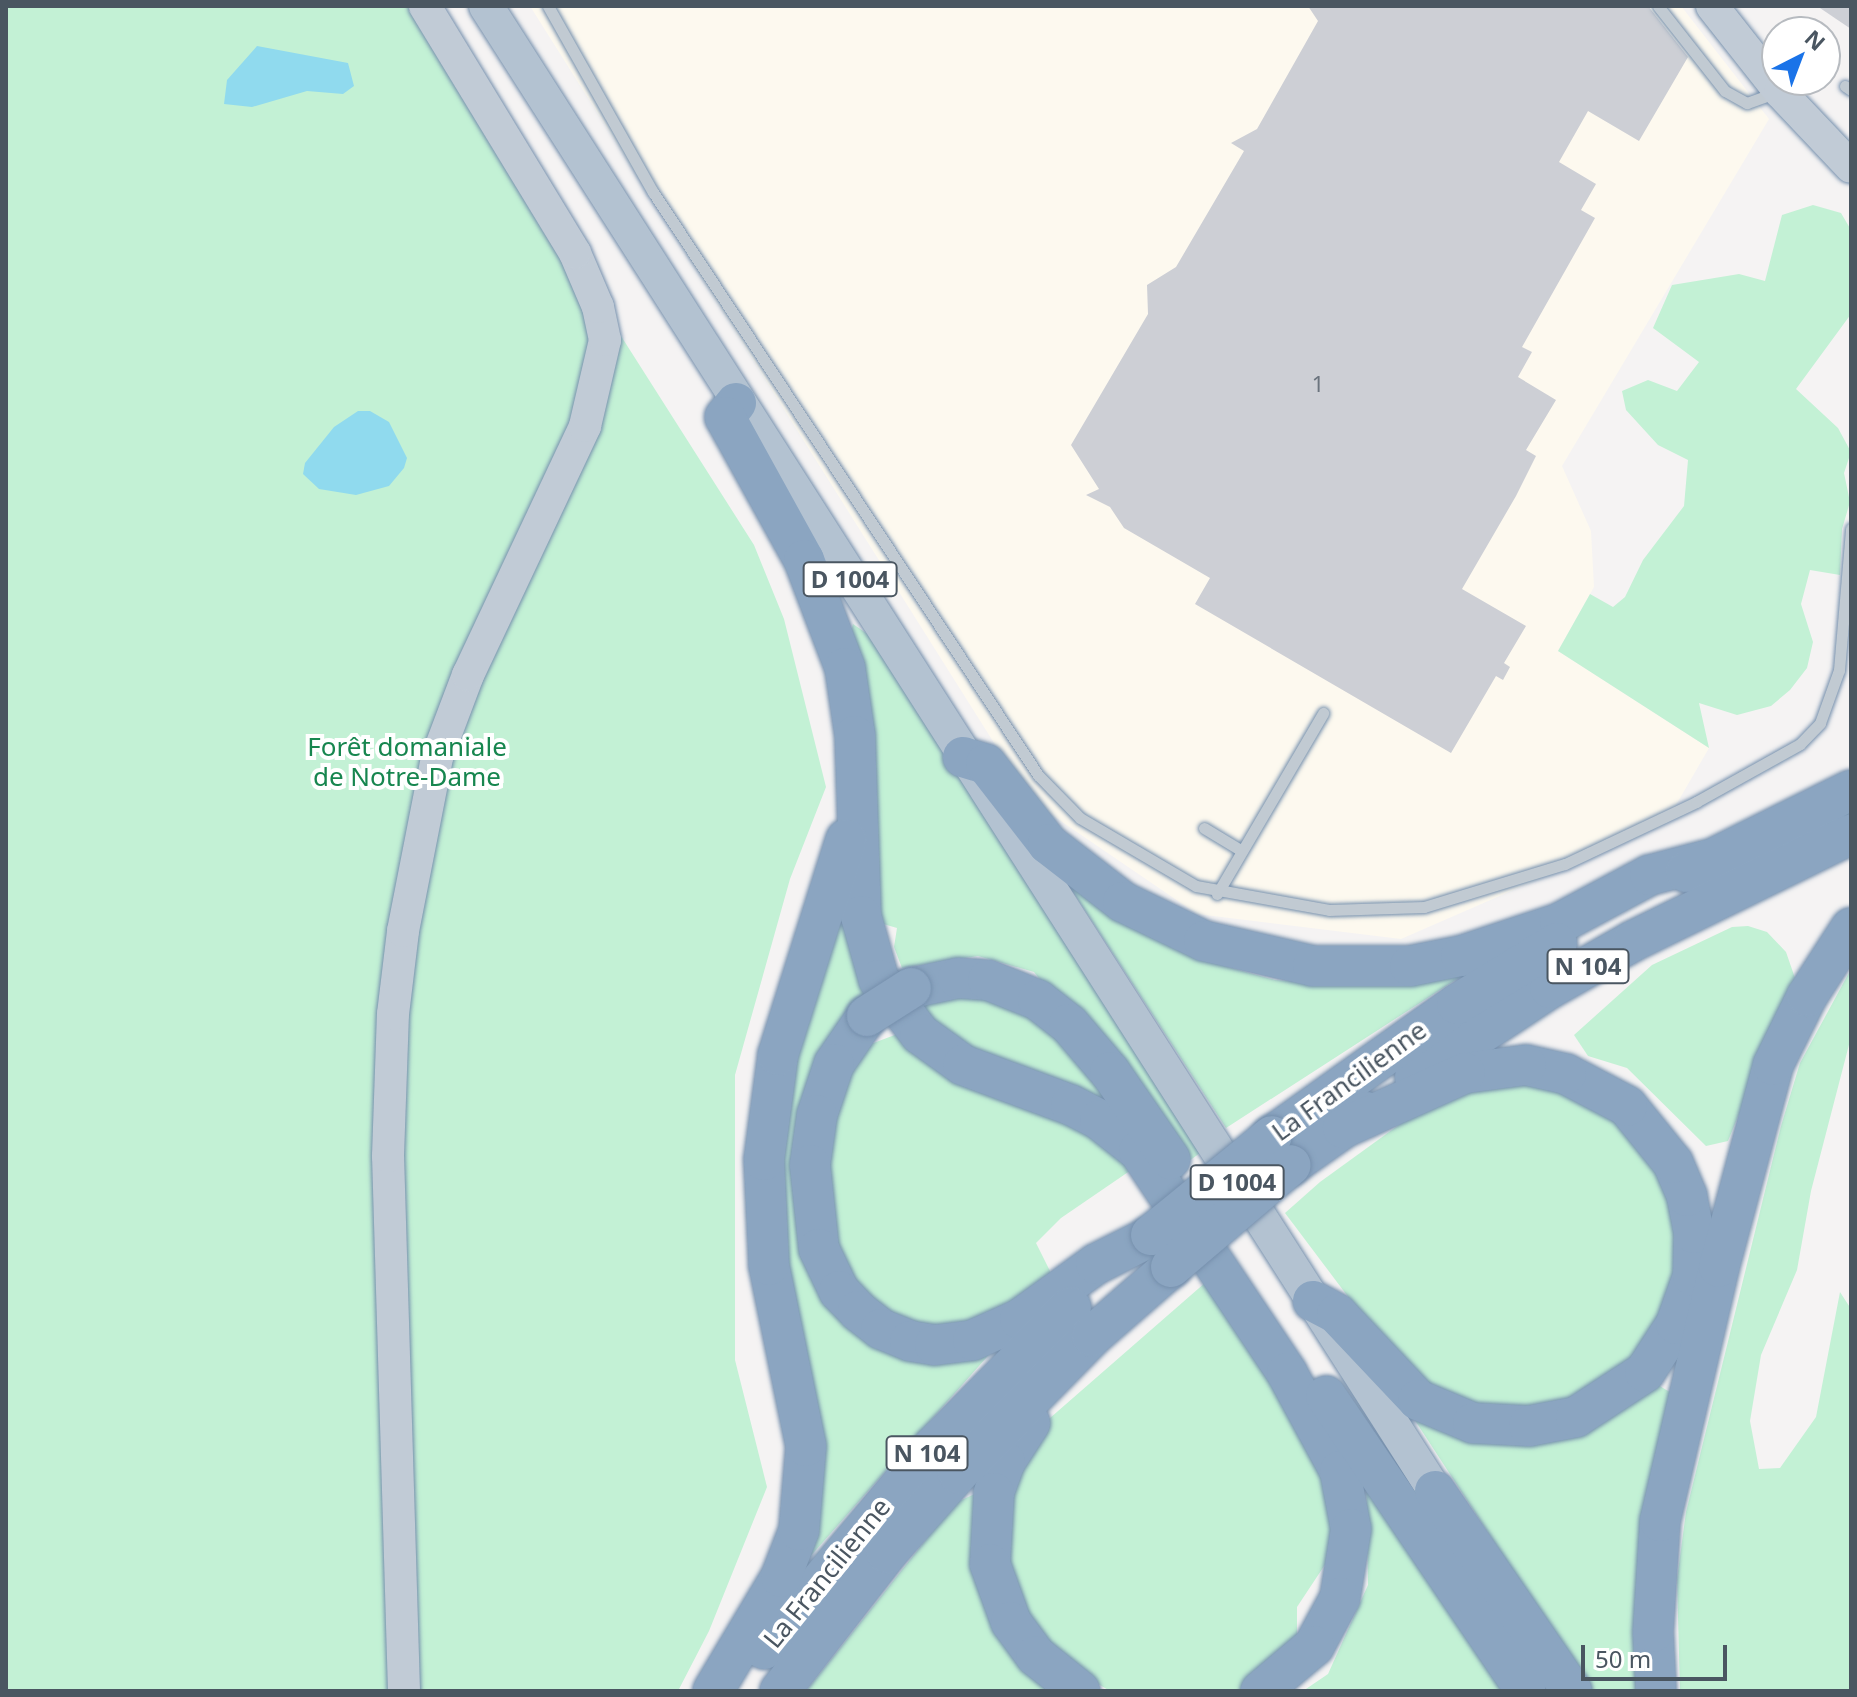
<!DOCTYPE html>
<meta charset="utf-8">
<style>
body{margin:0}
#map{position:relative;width:1857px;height:1697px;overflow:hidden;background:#f5f3f3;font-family:"Noto Sans",sans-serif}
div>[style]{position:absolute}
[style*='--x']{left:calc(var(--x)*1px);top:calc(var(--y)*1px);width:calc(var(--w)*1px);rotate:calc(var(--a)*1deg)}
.commercial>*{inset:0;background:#fdf9ef}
.green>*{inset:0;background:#c3f1d5}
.water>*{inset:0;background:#90daee}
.building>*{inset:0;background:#cdcfd5}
.roads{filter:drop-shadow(0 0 2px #7690ad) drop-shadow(0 0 2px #7690ad)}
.lane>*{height:11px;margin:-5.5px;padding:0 5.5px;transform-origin:5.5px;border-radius:5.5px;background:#c1cad2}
.secondary>*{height:32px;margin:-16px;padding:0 16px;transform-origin:16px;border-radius:16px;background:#c1cbd6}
.primary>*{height:34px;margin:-17px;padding:0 17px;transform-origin:17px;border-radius:17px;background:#b3c2d1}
.highway>*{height:40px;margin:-20px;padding:0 20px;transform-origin:20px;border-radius:20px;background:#8ba5c1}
.bridges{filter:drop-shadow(0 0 2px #7690ad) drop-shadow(0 0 2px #7690ad)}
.highway-bridge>*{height:40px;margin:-20px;padding:0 20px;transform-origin:20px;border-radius:20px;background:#8ba5c1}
span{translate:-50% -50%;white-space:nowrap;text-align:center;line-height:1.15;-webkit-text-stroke:8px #fff;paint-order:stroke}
.number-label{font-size:22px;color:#6b747e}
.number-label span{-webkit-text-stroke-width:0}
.shield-label span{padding:2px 6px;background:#fff;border:2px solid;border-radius:6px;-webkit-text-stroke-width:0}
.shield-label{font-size:24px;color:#4a5661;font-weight:700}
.park-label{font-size:26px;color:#17864f}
.street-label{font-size:26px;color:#4a5661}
.frame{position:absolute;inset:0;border:8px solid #4a5661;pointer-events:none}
.north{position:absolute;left:1761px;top:16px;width:80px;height:80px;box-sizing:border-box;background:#fff;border:2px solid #b7bbc0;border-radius:50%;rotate:42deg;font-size:22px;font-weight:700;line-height:32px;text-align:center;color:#4a5661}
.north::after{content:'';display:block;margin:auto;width:28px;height:36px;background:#1a73e8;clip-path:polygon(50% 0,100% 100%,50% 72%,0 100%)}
.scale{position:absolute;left:1581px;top:1645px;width:146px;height:36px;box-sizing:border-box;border:4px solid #4a5661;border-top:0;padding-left:10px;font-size:24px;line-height:28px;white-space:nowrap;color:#4a5661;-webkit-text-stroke:6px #fff;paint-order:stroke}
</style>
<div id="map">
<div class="commercial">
<i style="clip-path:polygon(530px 6px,1681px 6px,1769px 119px,1562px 466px,1591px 531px,1594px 587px,1558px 651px,1709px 748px,1665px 824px,1401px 939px,1197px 914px,1030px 800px)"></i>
</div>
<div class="green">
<i style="clip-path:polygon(6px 6px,411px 6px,754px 545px,784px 619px,826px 787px,790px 879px,735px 1075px,735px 1360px,767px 1487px,709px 1631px,678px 1691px,6px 1691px)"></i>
<i style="clip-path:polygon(1813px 205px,1841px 213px,1851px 230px,1851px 314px,1796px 389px,1838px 428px,1851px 452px,1844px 473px,1850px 502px,1842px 529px,1840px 575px,1810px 570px,1801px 604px,1813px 642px,1807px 668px,1790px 690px,1771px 706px,1737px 715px,1699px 703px,1709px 748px,1558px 651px,1590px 594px,1613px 607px,1625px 597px,1643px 560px,1684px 506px,1688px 460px,1658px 445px,1626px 410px,1622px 391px,1648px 380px,1677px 391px,1699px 362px,1653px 328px,1672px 285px,1739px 274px,1765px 281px,1782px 215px)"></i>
<i style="clip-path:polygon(853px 624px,869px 635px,1204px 1150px,1185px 1164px,1034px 972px,978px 956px,902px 968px,894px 947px,897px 928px,873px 921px,848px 640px)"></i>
<i style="clip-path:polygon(1066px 881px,1214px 963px,1275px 980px,1377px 986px,1485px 961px,1226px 1128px)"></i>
<i style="clip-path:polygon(848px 922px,874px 987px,817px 1078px,831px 1300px,994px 1349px,800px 1568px,781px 1105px,836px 926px)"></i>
<i style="clip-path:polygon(1748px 926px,1767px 932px,1786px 952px,1795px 978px,1728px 1141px,1706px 1146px,1627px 1068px,1588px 1056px,1574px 1035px,1652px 965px,1732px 927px)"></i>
<i style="clip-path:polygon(1851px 969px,1851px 1037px,1811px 1191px,1797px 1270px,1761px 1355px,1750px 1421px,1759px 1469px,1780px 1468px,1816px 1417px,1840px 1292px,1851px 1309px,1851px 1691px,1680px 1691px,1677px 1579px,1686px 1512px,1781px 1126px,1800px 1063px)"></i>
<i style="clip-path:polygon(957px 990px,1032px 1005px,1165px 1161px,934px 1035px,917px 998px)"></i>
<i style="clip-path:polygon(900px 1033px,1079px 1123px,1137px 1166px,1061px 1218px,1036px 1243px,1055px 1281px,938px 1335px,885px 1316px,844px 1276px,825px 1228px,832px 1110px,863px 1047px)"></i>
<i style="clip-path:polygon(1528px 1079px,1582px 1092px,1642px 1134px,1674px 1192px,1685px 1249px,1649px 1350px,1596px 1396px,1498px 1414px,1407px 1375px,1285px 1213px,1320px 1182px,1447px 1090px)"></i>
<i style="clip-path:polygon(1214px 1275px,1312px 1442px,1338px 1545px,1297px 1607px,1297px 1646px,1243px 1691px,1110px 1691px,1064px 1664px,1020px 1607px,1005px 1560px,1009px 1490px,1042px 1425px)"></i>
<i style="clip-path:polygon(1658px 1385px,1673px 1394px,1644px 1691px,1591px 1691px,1405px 1405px,1481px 1437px)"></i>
<i style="clip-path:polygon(1366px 1472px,1505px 1691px,1303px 1691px,1328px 1674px,1368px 1585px)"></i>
<i style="clip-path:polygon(988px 1488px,984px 1587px,1060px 1691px,806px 1691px,955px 1503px)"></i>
</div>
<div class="water">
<i style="clip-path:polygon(257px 46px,348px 63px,354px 86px,343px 94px,307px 91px,252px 107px,224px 104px,227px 80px)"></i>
<i style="clip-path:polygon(358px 411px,370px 411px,389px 422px,407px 458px,404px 468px,389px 486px,356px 495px,319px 489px,303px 474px,305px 463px,334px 427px)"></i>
</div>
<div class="building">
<i style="clip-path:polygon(1308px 6px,1648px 6px,1688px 57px,1639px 141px,1588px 111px,1559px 162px,1596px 184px,1581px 210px,1595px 218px,1522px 347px,1532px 352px,1518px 377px,1556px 400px,1526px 450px,1536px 456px,1516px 496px,1462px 589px,1526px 626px,1504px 663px,1510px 667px,1503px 680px,1496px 676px,1451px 753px,1195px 604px,1210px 578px,1124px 528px,1110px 507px,1086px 495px,1099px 489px,1071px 445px,1148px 314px,1147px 285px,1176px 267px,1244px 151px,1231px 143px,1257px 129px,1318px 21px)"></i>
<i style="clip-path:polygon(1817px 6px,1851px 6px,1851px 29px)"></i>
</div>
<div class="roads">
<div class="lane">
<i style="--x:548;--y:6;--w:214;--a:60.6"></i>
<i style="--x:653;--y:192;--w:699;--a:56.56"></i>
<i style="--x:1038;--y:775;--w:60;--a:45.7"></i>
<i style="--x:1080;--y:818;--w:134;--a:30.4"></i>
<i style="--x:1196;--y:886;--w:135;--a:10.2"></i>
<i style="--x:1329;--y:910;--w:95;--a:-1.8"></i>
<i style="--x:1424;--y:907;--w:147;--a:-17"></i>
<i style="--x:1565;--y:864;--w:145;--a:-25.3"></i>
<i style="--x:1696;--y:802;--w:119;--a:-29.1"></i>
<i style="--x:1800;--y:744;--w:29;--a:-46"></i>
<i style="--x:1820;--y:723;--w:56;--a:-70.3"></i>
<i style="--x:1839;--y:670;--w:142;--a:-85.1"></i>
<i style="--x:1658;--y:6;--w:108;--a:51.8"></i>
<i style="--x:1725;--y:91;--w:25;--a:29"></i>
<i style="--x:1747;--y:103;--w:30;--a:-20"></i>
<i style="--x:1845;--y:86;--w:7;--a:34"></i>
<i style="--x:1204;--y:828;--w:44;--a:31.2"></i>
<i style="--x:1217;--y:894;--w:210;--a:-59.6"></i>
</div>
<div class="secondary">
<i style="--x:1712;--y:6;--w:110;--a:51.7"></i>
<i style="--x:1780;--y:92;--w:103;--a:46.6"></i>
<i style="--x:404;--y:1691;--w:535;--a:-91.71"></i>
<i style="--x:388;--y:1156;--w:142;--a:-88"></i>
<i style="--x:393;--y:1014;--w:84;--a:-83.1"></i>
<i style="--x:403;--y:931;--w:177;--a:-78.9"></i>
<i style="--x:437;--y:757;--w:88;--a:-69.3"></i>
<i style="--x:468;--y:675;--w:275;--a:-64.8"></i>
<i style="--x:585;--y:426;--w:88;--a:-76.9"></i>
<i style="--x:605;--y:340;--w:34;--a:-102"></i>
<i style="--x:598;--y:307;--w:59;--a:-113.1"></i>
<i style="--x:575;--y:253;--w:289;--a:-121.3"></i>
</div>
<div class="primary">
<i style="--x:486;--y:6;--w:1762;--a:57.42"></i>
</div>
<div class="highway">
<i style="--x:736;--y:403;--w:18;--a:128"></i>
<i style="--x:725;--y:417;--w:163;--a:61.1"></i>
<i style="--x:804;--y:560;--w:116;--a:69.2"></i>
<i style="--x:845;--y:668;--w:69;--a:81.6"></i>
<i style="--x:855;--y:736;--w:180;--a:88.1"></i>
<i style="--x:861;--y:916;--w:66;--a:74.3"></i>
<i style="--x:879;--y:980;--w:68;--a:52.8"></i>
<i style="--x:920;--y:1034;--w:53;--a:35.8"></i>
<i style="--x:963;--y:1065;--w:115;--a:20.3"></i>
<i style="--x:1071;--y:1105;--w:33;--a:27"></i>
<i style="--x:1100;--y:1120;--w:50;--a:38.5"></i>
<i style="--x:1139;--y:1151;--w:267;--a:56.3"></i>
<i style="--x:1287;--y:1373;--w:111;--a:61.6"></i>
<i style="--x:1340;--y:1471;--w:59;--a:79.3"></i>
<i style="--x:1351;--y:1529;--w:70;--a:99.1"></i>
<i style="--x:1340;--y:1598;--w:55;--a:118.4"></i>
<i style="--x:1314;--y:1646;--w:70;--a:139.7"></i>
<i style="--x:963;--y:757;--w:24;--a:17"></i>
<i style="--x:986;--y:764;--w:101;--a:52.2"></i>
<i style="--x:1048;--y:844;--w:95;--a:37.7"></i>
<i style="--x:1123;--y:902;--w:90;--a:25.7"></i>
<i style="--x:1204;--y:941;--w:112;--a:12.9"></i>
<i style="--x:1313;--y:966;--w:97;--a:0"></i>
<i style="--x:1410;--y:966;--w:52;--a:-11.1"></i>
<i style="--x:1461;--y:956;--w:104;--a:-18.4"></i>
<i style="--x:1560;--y:923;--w:102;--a:-28.1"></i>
<i style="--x:1650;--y:875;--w:60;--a:-14.5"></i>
<i style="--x:1686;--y:872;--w:184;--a:-26.4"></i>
<i style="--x:911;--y:988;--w:48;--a:-12"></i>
<i style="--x:958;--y:978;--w:30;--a:4"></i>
<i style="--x:988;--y:980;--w:54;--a:21.8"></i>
<i style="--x:1038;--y:1000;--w:39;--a:38"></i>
<i style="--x:1069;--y:1024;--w:63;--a:49.5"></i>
<i style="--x:1110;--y:1072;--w:106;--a:55.4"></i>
<i style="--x:867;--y:1016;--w:58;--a:124.5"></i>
<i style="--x:834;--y:1064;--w:54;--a:108.4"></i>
<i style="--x:817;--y:1115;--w:50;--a:98"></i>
<i style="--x:810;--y:1165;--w:84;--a:83.9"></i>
<i style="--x:819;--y:1249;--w:47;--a:64.5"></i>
<i style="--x:839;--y:1291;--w:28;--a:46"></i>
<i style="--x:858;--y:1311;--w:29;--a:38"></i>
<i style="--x:881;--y:1329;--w:31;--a:22"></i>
<i style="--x:910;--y:1341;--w:25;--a:9"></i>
<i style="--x:935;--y:1345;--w:38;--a:-7"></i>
<i style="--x:973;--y:1340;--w:51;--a:-24.1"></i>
<i style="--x:1020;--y:1319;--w:94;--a:-35.9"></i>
<i style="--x:1096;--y:1264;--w:56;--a:-26.6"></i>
<i style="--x:1415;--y:1077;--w:162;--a:-33.4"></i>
<i style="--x:1550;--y:988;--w:95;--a:-29.5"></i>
<i style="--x:1633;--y:941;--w:243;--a:-26.1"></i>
<i style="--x:1272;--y:1136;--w:227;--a:-35.5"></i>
<i style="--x:1457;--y:1004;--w:117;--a:-31.4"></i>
<i style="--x:1291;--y:1165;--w:92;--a:-35.2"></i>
<i style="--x:1313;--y:1301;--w:27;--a:28"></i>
<i style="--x:1337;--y:1314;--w:118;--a:46.7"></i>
<i style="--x:1418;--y:1400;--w:60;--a:22.7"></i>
<i style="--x:1473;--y:1423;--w:56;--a:3.1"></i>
<i style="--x:1529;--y:1426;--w:48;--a:-10.8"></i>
<i style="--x:1576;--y:1417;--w:82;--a:-33.1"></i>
<i style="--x:1645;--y:1372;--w:57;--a:-57.1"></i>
<i style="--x:1676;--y:1324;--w:51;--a:-70.5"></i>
<i style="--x:1693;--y:1276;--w:43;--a:-88.7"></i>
<i style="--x:1694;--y:1233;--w:38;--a:-101"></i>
<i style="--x:1687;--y:1196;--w:36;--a:-113"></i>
<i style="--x:1673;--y:1163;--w:73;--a:-128.9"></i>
<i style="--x:1627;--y:1106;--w:69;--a:-152.3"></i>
<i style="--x:1566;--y:1074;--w:41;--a:-167.3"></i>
<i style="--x:1526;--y:1065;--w:62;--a:172.5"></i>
<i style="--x:1465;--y:1073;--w:134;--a:155.7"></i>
<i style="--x:1326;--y:1396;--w:356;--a:55.9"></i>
<i style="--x:1030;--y:1423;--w:46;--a:122.7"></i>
<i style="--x:1005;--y:1462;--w:33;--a:110"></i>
<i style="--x:994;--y:1493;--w:71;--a:93.2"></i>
<i style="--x:990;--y:1564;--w:62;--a:70.1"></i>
<i style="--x:1011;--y:1622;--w:42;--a:53.7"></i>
<i style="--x:1036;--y:1656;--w:56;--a:38.5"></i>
<i style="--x:1435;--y:1491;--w:242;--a:55.6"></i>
<i style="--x:764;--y:1649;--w:265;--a:-50.1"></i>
<i style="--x:934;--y:1446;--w:195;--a:-45.4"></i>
<i style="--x:713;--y:1691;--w:133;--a:-59.2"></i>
<i style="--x:781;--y:1577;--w:50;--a:-69"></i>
<i style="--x:799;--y:1530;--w:84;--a:-85.2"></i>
<i style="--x:806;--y:1446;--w:185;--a:-101.6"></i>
<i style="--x:769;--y:1265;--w:105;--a:-92.7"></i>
<i style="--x:764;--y:1160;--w:106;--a:-82.4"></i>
<i style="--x:778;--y:1055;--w:226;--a:-72.5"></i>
<i style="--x:780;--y:1691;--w:175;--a:-52.2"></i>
<i style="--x:887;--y:1553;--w:107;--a:-48.4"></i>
<i style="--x:958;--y:1473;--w:192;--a:-45.6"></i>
<i style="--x:1092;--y:1336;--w:105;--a:-41.1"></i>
<i style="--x:1656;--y:1691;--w:59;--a:-92.9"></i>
<i style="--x:1653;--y:1632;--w:111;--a:-86.4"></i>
<i style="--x:1660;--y:1521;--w:261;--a:-76.9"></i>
<i style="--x:1719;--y:1267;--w:209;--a:-75"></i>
<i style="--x:1773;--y:1065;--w:77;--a:-63.8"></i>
<i style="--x:1807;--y:996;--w:81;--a:-57.1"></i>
</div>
</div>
<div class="bridges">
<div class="highway-bridge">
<i style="--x:867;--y:1016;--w:52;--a:-32.5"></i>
<i style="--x:1151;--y:1235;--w:156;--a:-39.3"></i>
<i style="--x:1171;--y:1267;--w:157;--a:-40.4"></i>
</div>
</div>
<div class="number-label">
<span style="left:1318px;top:384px">1</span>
</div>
<div class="shield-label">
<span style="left:850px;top:579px">D 1004</span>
<span style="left:1588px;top:966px">N 104</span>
<span style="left:1237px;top:1182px">D 1004</span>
<span style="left:927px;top:1453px">N 104</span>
</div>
<div class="park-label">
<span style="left:407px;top:762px">Forêt domaniale<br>de Notre-Dame</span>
</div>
<div class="street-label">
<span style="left:1349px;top:1081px;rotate:-36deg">La Francilienne</span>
<span style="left:827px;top:1573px;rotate:-51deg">La Francilienne</span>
</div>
<div class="frame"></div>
<div class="north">N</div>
<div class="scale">50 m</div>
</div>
